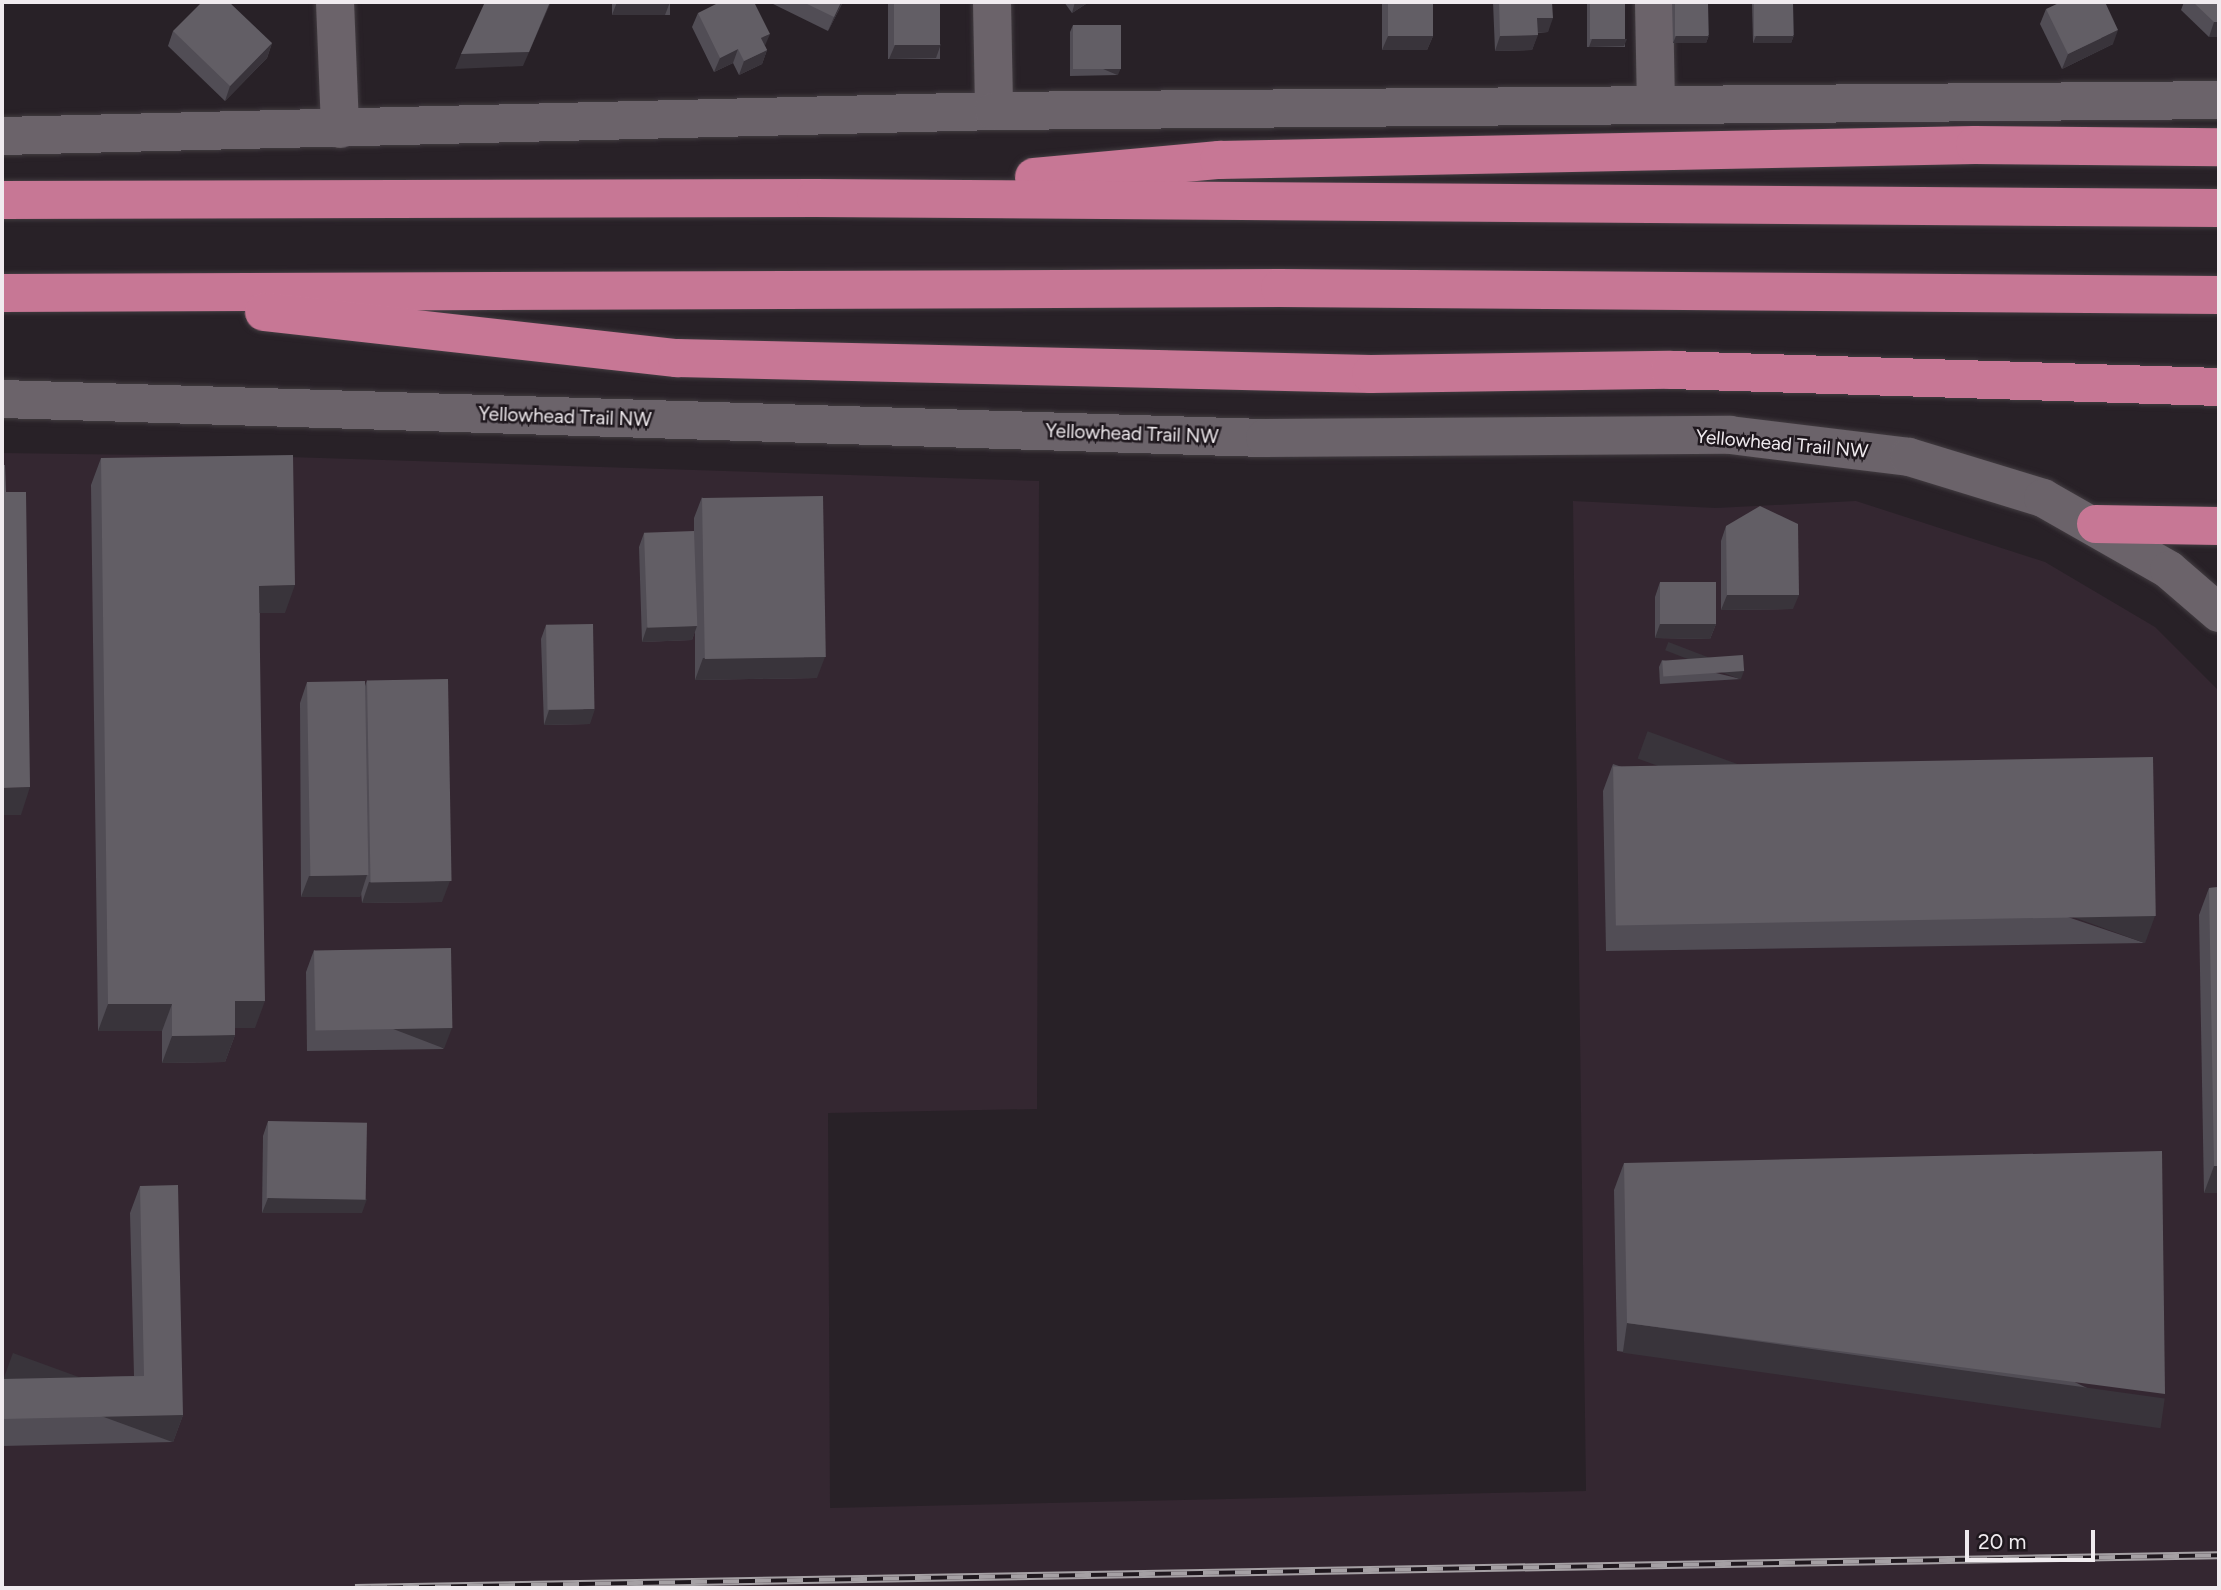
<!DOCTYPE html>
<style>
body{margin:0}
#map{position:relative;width:2221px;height:1590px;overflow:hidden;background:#282127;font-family:Figtree,sans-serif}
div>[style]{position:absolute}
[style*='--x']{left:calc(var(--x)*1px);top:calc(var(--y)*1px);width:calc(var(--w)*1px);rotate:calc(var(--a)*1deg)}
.built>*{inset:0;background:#342731}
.roads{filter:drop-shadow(0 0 2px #423c41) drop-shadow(0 0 2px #423c41)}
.minor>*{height:38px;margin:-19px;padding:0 19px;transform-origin:19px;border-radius:19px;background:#6b636a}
.highway>*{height:38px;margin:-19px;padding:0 19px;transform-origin:19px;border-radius:19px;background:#c77795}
.rail>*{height:8px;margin-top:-4px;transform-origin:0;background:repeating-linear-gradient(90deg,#1f181e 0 16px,#a5a0a4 0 32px);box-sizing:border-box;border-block:2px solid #a5a0a4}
.wall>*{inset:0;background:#514d55;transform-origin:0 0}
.shaded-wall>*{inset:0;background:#39343b;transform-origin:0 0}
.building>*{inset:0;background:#625e65;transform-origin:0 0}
span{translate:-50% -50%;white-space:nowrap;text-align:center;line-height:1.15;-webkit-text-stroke:5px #1f181e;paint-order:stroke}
.street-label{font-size:19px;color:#f0ebef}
.frame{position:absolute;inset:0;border:4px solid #f0ebef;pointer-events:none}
.scale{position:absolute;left:1965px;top:1530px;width:130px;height:32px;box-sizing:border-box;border:4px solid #f0ebef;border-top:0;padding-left:9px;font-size:21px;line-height:24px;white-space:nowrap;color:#f0ebef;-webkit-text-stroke:5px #1f181e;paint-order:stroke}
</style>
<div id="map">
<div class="built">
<i style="clip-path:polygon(2px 453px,289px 457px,1039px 481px,1037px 1109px,828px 1113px,830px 1508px,1586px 1491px,1573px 501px,1716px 508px,1856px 501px,2045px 562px,2155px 627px,2219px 691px,2219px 1588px,2px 1588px)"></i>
</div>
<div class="roads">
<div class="minor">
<i style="--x:335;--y:2;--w:127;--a:87.7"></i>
<i style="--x:992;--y:2;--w:109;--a:88.9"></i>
<i style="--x:1654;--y:2;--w:101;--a:88.9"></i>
<i style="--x:2;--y:136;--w:992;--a:-1.44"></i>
<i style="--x:994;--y:111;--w:1225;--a:-0.51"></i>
<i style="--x:2;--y:399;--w:1264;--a:1.77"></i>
<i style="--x:1265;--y:438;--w:465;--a:-0.4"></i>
<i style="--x:1730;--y:435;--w:180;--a:7"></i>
<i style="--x:1909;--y:457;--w:140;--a:17"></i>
<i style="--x:2043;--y:498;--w:145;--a:29.7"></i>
<i style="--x:2169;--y:570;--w:66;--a:40.7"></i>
</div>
<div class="highway">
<i style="--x:1034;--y:177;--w:186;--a:-5.3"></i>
<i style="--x:1219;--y:160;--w:756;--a:-1.14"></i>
<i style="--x:1975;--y:145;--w:244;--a:0.5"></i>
<i style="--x:2;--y:200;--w:814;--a:-0.14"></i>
<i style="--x:816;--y:198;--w:1403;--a:0.41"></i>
<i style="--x:2;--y:293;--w:1278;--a:-0.22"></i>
<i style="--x:1280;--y:288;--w:939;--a:0.43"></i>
<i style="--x:264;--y:312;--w:416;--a:6.4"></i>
<i style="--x:677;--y:358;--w:694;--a:1.32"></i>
<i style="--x:1371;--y:374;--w:299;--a:-0.8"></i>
<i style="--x:1670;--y:370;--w:549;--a:1.77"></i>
<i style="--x:2096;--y:524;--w:123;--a:0.9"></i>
</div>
</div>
<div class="rail">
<i style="--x:355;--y:1588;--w:1864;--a:-1.01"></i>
</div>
<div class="wall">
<i style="left:612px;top:2px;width:58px;height:13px"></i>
<i style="clip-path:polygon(769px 2px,843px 2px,828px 31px)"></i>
<i style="left:888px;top:2px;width:52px;height:57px"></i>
<i style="clip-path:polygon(1064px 2px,1089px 2px,1072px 13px)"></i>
<i style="clip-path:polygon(1382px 2px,1433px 2px,1433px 36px,1427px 50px,1382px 50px)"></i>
<i style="clip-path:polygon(1493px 2px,1552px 2px,1548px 32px,1538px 33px,1532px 50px,1495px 51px)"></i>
<i style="left:1587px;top:2px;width:38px;height:45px"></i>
<i style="clip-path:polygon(1672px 2px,1708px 2px,1709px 35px,1706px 43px,1673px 43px)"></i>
<i style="clip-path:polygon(1752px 2px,1793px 2px,1794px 35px,1791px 43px,1753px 43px)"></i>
<i style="clip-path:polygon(2184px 2px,2219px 2px,2219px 37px,2209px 37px,2181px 10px)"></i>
<i style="clip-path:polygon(2046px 9px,2113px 44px,2062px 69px,2040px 24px)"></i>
<i style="clip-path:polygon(698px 13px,765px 46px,767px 50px,762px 64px,739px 75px,733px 63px,714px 72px,692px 27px)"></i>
<i style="clip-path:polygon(1073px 25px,1118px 75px,1070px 76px,1070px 32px)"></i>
<i style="clip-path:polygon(173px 31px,272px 43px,267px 58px,225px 101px,168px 46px)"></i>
<i style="clip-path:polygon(101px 458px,285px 613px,260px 613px,255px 1028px,235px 1028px,235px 1035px,225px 1062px,162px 1063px,162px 1031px,98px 1031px,91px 485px)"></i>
<i style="clip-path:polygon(702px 497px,817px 678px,695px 680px,695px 631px,692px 640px,642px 642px,639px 547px,644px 533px,694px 545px,694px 518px)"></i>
<i style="clip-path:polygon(1726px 526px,1793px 609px,1721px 610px,1721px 541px)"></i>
<i style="clip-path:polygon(1660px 582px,1716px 624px,1710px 639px,1655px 638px,1655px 597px)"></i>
<i style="clip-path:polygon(546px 625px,590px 724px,544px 725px,541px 639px)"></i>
<i style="clip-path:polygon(1662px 660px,1741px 679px,1660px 684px,1659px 667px)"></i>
<i style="clip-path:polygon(367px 680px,442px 902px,362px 903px,361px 892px,360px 897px,301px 897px,300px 703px,307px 682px,365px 686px)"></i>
<i style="clip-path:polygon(1613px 764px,2145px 943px,1606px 951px,1603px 791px)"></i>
<i style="clip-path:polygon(2219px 887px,2219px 1193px,2204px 1193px,2199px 915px,2209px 888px)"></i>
<i style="clip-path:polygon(314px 950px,444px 1049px,307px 1051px,306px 972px)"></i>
<i style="clip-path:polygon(268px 1121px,362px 1213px,262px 1213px,263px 1136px)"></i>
<i style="clip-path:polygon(1624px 1163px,2155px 1421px,1617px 1351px,1614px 1190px)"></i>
<i style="clip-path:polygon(140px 1186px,183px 1415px,173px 1442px,2px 1446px,2px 1379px,134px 1376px,130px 1213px)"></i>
</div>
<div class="shaded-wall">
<i style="clip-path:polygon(550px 2px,551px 2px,523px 66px,455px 69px,461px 54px)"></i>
<i style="clip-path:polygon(617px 2px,670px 2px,665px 15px,612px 15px)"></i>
<i style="clip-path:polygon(841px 2px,843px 2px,828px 31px,834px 17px)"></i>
<i style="clip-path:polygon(1075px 2px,1089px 2px,1072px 13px)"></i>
<i style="clip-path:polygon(1537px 18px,1553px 18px,1548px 32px,1532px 33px)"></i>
<i style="clip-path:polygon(2214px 22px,2219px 22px,2219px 37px,2209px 37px)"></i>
<i style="clip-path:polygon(2118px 30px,2113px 44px,2062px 69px,2068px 54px)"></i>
<i style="clip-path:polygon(770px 34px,764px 48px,761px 38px)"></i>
<i style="clip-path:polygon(1538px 35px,1532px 50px,1495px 51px,1500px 36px)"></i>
<i style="clip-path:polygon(1709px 35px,1706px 43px,1673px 43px,1676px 36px)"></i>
<i style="clip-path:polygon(1794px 35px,1791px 43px,1753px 43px,1756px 36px)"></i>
<i style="clip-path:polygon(1388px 36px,1433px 36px,1427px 50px,1382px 50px)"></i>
<i style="clip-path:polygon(1592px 39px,1627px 39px,1624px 46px,1589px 47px)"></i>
<i style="clip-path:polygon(272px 43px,267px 58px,225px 101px,230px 86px)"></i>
<i style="clip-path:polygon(941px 44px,936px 58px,889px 59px,895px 45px)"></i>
<i style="clip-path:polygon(738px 49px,733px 63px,714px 72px,720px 58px)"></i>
<i style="clip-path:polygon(767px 50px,762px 64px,739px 75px,744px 61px)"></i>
<i style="left:1121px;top:68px;width:8px;height:48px;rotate:113deg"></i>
<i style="clip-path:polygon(295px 585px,285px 613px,249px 613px,259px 586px)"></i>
<i style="clip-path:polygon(1727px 595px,1799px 595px,1793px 609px,1721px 610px)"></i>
<i style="clip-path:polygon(1660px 624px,1716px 624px,1710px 639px,1655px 638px)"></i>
<i style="clip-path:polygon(697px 626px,692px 640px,642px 642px,647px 627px)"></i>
<i style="clip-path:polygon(825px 657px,817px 678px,695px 680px,703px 658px)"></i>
<i style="left:1744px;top:671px;width:9px;height:81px;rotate:111deg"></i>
<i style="clip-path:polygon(595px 709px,590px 724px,544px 725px,549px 710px)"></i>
<i style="clip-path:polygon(30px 787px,21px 815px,2px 815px,2px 788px)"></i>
<i style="clip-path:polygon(367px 875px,360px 897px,301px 897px,309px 876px)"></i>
<i style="clip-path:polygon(450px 881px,442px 902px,362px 903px,369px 882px)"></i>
<i style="left:2155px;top:916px;width:29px;height:540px;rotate:110deg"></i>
<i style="clip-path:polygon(235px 1001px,265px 1001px,255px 1028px,225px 1028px)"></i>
<i style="clip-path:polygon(108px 1004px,172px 1004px,162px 1031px,98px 1031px)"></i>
<i style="left:452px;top:1028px;width:22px;height:137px;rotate:111deg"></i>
<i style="clip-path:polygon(235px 1035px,225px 1062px,162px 1063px,172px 1036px)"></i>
<i style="clip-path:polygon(2214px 1166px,2219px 1166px,2219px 1193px,2204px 1193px)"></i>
<i style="clip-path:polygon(268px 1198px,367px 1199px,362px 1213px,262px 1213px)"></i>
<i style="left:1627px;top:1323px;width:543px;height:30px;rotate:8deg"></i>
<i style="left:183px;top:1415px;width:29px;height:181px;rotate:110deg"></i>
</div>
<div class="building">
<i style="clip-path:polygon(202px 2px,229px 2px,272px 43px,230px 86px,173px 31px)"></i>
<i style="clip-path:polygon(485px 2px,550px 2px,529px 52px,461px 54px)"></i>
<i style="clip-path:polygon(720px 2px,754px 2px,770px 34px,761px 38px,767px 50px,744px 61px,738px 49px,720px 58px,698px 13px)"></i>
<i style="clip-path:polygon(803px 2px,841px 2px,834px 17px)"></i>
<i style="left:894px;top:2px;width:46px;height:43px"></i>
<i style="left:1388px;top:2px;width:45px;height:34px"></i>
<i style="clip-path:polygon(1499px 2px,1552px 2px,1553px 18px,1537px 18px,1538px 35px,1500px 36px)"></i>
<i style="left:1590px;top:2px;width:35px;height:37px"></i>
<i style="left:1675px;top:2px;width:33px;height:34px"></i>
<i style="left:1754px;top:2px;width:39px;height:34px"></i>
<i style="clip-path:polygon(2061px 2px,2105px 2px,2118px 30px,2068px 54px,2046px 9px)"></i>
<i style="clip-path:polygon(2193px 2px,2219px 2px,2219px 22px,2214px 22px)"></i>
<i style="left:1073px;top:25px;width:48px;height:44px"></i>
<i style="clip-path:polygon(293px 455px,295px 585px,259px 586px,265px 1001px,235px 1001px,235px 1035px,172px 1036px,172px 1004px,108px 1004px,101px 458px)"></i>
<i style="clip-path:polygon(2px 465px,5px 465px,6px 492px,26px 492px,30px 787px,2px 788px)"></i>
<i style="left:823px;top:496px;width:161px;height:121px;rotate:89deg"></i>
<i style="clip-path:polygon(1760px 506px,1798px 524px,1799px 595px,1727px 595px,1726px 526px)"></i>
<i style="left:694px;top:531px;width:95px;height:50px;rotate:88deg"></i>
<i style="left:1660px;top:582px;width:56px;height:42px"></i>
<i style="left:593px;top:624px;width:85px;height:47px;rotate:89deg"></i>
<i style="left:1743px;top:655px;width:16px;height:81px;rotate:86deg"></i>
<i style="left:448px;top:679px;width:202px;height:81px;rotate:89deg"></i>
<i style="left:365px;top:681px;width:194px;height:58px;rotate:89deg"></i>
<i style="left:2153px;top:757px;width:159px;height:540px;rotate:89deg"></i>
<i style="clip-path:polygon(2219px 887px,2219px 1166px,2214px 1166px,2209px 888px)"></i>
<i style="left:451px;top:948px;width:80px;height:137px;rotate:89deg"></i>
<i style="left:268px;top:1121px;width:99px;height:77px;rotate:1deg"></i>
<i style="clip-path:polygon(2162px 1151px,2165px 1394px,1627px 1323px,1624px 1163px)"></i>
<i style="clip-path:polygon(178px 1185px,183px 1415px,2px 1419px,2px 1379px,144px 1376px,140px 1186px)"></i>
</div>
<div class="street-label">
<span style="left:565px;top:417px;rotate:2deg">Yellowhead Trail NW</span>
<span style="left:1132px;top:434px;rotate:2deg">Yellowhead Trail NW</span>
<span style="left:1782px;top:444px;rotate:5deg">Yellowhead Trail NW</span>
</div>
<div class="frame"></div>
<div class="scale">20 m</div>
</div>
